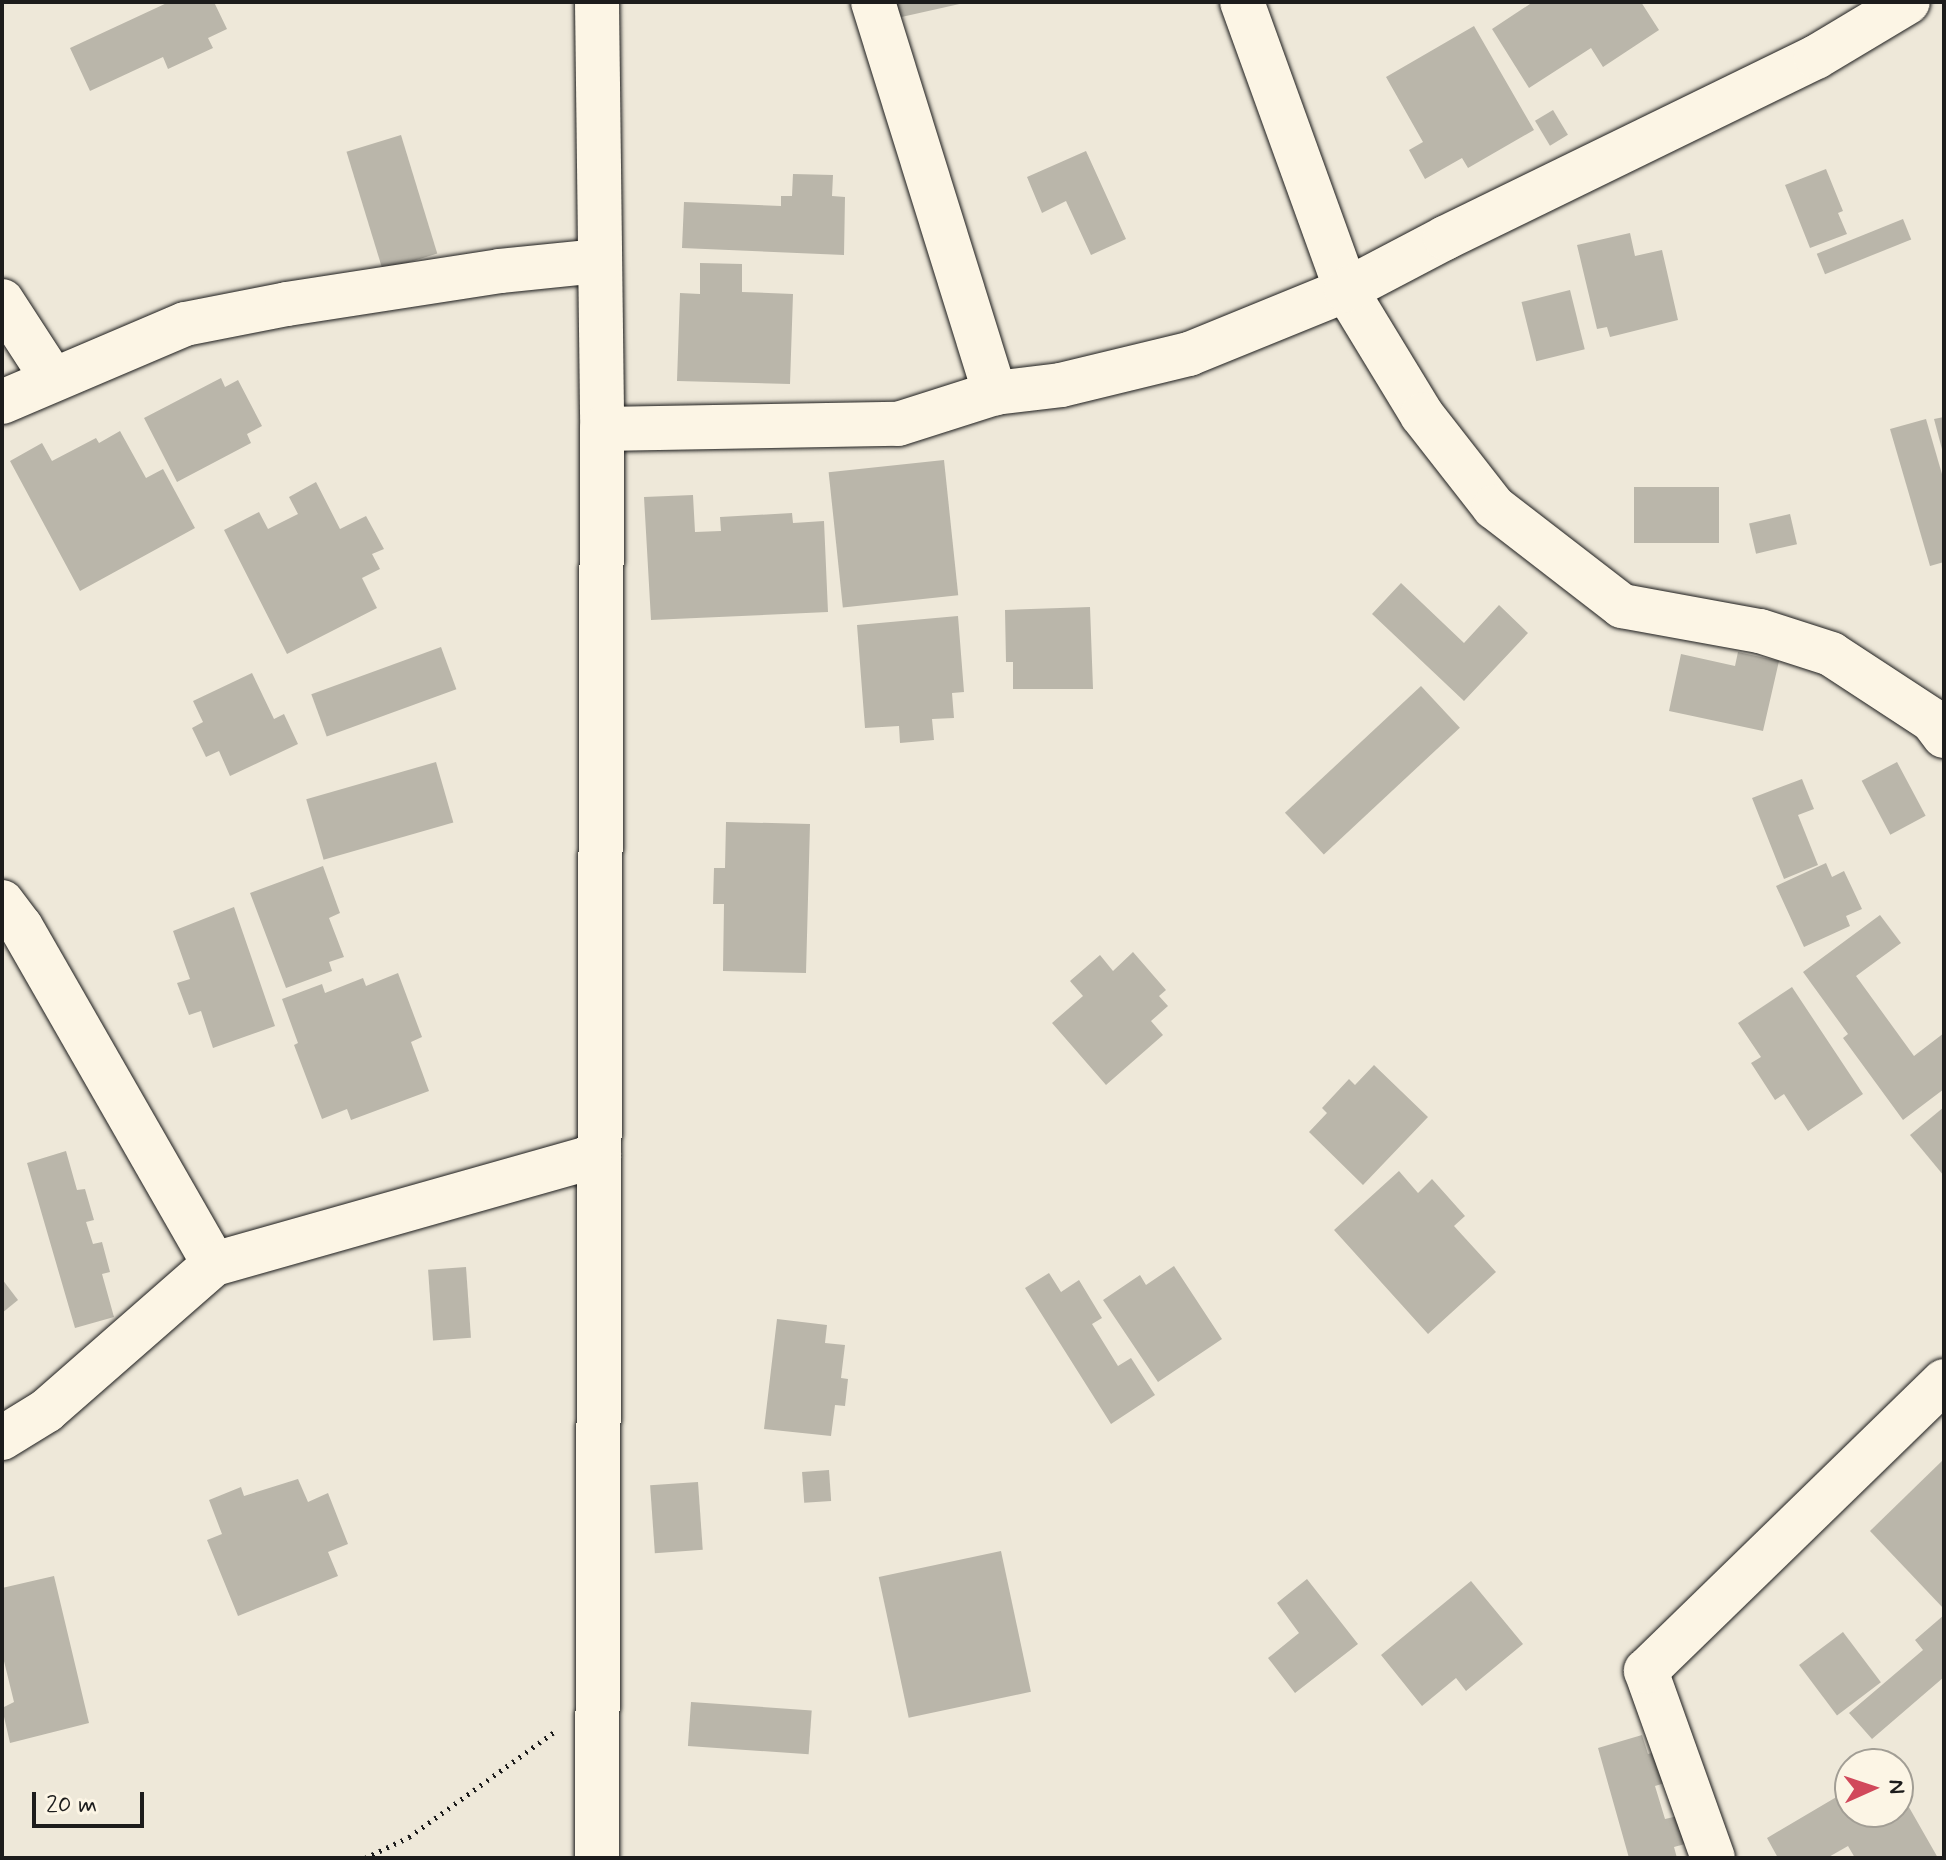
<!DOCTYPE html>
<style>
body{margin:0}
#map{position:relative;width:1946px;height:1860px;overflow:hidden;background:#eee8d9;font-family:Mynerve,sans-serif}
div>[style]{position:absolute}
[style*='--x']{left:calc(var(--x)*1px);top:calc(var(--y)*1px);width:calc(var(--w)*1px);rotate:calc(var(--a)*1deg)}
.building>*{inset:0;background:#bab6aa;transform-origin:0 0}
.path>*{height:5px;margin-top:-2.5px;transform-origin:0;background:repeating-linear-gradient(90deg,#1c1c1c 0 2px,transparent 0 8px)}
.roads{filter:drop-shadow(0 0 2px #1c1c1c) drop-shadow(0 0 2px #1c1c1c)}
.street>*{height:44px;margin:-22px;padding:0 22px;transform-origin:22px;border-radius:22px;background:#fcf5e5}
span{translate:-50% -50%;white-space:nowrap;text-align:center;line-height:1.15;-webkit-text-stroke:7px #fcf5e5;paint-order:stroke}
.frame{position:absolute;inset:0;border:4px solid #1c1c1c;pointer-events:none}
.north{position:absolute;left:1834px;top:1748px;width:80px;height:80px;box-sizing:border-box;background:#fcf5e5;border:2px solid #a29e95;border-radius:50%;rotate:87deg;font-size:22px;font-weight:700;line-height:32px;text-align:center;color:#1c1c1c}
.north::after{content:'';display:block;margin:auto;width:28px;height:36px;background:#d1495b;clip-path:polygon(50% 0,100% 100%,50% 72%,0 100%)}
.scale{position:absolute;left:32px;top:1792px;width:112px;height:36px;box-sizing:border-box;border:4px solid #1c1c1c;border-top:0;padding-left:10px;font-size:24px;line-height:28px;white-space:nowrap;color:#1c1c1c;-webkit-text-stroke:6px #fcf5e5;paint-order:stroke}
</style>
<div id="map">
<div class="building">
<i style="clip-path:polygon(169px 2px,214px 2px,227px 29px,208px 38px,213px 48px,168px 69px,163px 57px,90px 91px,70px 48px)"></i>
<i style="clip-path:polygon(894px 2px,964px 2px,964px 3px,897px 18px)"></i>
<i style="clip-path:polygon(1533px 2px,1641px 2px,1659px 30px,1603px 67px,1591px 48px,1529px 88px,1492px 29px)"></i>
<i style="clip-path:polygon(1474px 26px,1534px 130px,1468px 168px,1462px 158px,1425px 179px,1409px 150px,1423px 142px,1386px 77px)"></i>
<i style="left:1553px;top:110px;width:29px;height:21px;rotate:59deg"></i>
<i style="left:401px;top:135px;width:124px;height:57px;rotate:73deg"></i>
<i style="clip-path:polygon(1086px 151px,1126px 239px,1091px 255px,1066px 201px,1042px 213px,1027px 177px)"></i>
<i style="clip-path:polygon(1826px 169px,1843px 211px,1838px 213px,1847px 234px,1810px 248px,1785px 185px)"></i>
<i style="clip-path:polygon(793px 174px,833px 175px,832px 196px,845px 197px,844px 255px,682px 248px,684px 202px,781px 206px,781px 196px,792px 196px)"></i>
<i style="left:1903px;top:219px;width:22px;height:93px;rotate:68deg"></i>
<i style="clip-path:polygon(1630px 233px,1635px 256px,1662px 250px,1678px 320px,1610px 337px,1607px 327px,1597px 329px,1577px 245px)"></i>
<i style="clip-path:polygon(700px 263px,742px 264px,742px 292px,793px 294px,790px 384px,677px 381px,680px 293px,700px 294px)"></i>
<i style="left:1570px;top:290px;width:61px;height:50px;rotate:76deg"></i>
<i style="clip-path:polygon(221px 378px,225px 387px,238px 380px,262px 426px,247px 434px,251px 443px,177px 482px,144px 418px)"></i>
<i style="clip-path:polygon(1944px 417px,1944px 453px,1943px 453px,1934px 419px)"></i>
<i style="clip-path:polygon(1926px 419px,1944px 481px,1944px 562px,1930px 566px,1890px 429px)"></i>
<i style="clip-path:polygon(120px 431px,146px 478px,163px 469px,195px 528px,80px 591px,10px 461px,42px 443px,52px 461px,96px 438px,99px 443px)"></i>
<i style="left:944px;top:460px;width:136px;height:116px;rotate:84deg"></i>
<i style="clip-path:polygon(316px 482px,340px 529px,366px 516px,384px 549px,372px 554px,380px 569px,362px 578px,377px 608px,287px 654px,224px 530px,259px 512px,268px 529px,298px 514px,289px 497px)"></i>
<i style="left:1634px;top:487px;width:85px;height:56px"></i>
<i style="clip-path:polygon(693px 495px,695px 532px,721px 531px,720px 517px,792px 513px,793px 523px,824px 521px,828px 612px,651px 620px,644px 497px)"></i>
<i style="left:1790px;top:514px;width:31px;height:42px;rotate:77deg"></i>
<i style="clip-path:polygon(1401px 583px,1464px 643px,1499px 605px,1528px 633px,1464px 701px,1372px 614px)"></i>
<i style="clip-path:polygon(1090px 607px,1093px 689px,1013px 689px,1013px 662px,1006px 662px,1005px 610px)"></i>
<i style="clip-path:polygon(958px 616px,964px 692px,952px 693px,954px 718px,932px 719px,934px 740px,900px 743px,899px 726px,865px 728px,857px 625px)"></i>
<i style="left:441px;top:647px;width:45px;height:138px;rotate:70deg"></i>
<i style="clip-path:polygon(1738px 652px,1779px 661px,1763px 731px,1669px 711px,1681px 654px,1735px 666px)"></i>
<i style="clip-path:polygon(252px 673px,274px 719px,284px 714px,298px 744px,230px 776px,219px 751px,206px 757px,192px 728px,203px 722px,193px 701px)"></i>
<i style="left:1421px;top:686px;width:57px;height:186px;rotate:47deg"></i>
<i style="left:436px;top:762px;width:63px;height:135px;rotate:74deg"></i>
<i style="left:1897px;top:762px;width:61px;height:40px;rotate:62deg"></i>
<i style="clip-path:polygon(1802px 779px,1814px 809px,1798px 815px,1818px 865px,1784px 879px,1752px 798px)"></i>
<i style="clip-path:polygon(726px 822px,810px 824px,806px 973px,723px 971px,724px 904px,713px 904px,714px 868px,725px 868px)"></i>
<i style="clip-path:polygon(1826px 863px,1832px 877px,1844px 871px,1862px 909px,1846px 916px,1850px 926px,1804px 947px,1776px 886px)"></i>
<i style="clip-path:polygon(323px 866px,340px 913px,329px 918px,344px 957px,329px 962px,332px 971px,286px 988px,250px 893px)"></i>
<i style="clip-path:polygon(234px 907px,275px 1026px,213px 1048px,201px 1011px,189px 1015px,177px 983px,190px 979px,173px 931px)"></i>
<i style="clip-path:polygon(1880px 915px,1901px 943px,1856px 976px,1914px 1056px,1944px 1033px,1944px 1089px,1903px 1120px,1843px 1038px,1848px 1034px,1803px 972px)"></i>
<i style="clip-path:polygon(1133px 952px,1166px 990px,1159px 996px,1168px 1006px,1151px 1021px,1163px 1035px,1106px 1085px,1052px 1023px,1083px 996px,1070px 981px,1100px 955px,1113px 971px)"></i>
<i style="clip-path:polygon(398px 973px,422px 1037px,411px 1042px,429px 1091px,351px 1120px,347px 1109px,322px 1119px,294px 1045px,298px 1043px,282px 999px,322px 984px,325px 993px,363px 978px,366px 986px)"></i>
<i style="clip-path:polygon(1792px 987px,1863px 1094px,1808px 1131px,1784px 1094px,1775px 1100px,1751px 1063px,1761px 1057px,1738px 1023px)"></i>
<i style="clip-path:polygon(1374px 1065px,1428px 1117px,1363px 1185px,1309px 1132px,1327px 1113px,1322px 1108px,1349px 1079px,1355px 1085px)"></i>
<i style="clip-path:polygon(1944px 1107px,1944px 1176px,1910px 1135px)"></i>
<i style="clip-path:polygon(66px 1151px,77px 1190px,85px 1189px,94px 1220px,86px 1222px,93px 1244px,102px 1242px,110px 1272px,102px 1274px,114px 1317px,75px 1328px,27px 1163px)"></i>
<i style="clip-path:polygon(1399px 1171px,1418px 1193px,1432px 1179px,1465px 1216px,1454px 1226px,1496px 1272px,1428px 1334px,1334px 1230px)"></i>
<i style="clip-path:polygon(1174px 1266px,1222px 1339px,1158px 1382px,1103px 1300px,1140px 1275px,1146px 1285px)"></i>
<i style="left:466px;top:1267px;width:71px;height:38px;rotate:86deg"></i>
<i style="clip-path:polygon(1049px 1273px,1061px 1292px,1079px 1280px,1102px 1318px,1092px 1324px,1118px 1366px,1131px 1358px,1155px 1395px,1111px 1424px,1025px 1288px)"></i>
<i style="clip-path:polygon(2px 1279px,18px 1300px,2px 1313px)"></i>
<i style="clip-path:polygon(777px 1319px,827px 1325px,825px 1343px,845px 1345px,841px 1378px,848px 1379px,845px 1406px,835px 1405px,831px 1436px,764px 1429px)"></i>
<i style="clip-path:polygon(1944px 1459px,1944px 1609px,1870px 1531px)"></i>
<i style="left:829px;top:1470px;width:31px;height:27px;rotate:86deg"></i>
<i style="clip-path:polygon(298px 1479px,308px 1502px,328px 1493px,348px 1544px,328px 1552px,338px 1576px,238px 1616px,207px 1540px,222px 1534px,209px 1500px,241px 1487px,244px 1496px)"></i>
<i style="left:698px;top:1482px;width:68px;height:48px;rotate:86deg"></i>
<i style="left:1001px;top:1551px;width:144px;height:125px;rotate:78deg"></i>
<i style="clip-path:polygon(54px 1576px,89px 1723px,10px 1743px,2px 1708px,14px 1702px,2px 1653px,2px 1588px)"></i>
<i style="clip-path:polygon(1307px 1579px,1358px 1644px,1295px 1693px,1268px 1658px,1299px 1633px,1277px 1603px)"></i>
<i style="clip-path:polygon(1471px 1581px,1523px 1644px,1466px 1691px,1456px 1678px,1422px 1706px,1381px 1655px)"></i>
<i style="clip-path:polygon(1944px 1615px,1944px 1677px,1872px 1739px,1849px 1713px,1923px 1650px,1915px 1640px)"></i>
<i style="left:1843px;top:1632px;width:63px;height:55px;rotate:53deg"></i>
<i style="left:691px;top:1702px;width:121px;height:44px;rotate:4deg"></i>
<i style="clip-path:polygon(1642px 1735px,1648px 1754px,1659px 1751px,1668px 1782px,1655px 1786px,1665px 1819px,1678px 1816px,1685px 1844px,1674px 1847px,1677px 1858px,1629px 1858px,1598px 1748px)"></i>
<i style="clip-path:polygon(1898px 1788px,1938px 1858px,1855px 1858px,1848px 1846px,1827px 1858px,1778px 1858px,1767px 1838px,1850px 1789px,1850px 1812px,1898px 1812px)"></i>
</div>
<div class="path">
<i style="--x:365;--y:1858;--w:49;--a:-25.5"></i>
<i style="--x:409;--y:1837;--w:183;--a:-35.9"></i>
</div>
<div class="roads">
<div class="street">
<i style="--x:597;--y:2;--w:427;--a:89.3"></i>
<i style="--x:873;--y:2;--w:410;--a:72.7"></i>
<i style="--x:1242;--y:2;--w:306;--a:70.1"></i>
<i style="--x:1346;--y:290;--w:146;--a:58.7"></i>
<i style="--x:1422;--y:415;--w:117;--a:52"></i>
<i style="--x:1494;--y:507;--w:162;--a:37.7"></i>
<i style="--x:1622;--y:606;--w:140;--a:10.3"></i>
<i style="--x:1760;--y:631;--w:75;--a:17.9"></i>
<i style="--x:1831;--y:654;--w:121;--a:33.2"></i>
<i style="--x:1932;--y:720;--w:20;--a:53"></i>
<i style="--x:2;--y:301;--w:92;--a:57"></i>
<i style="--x:2;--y:402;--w:199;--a:-23.1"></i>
<i style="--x:185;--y:324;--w:104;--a:-11.1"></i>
<i style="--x:287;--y:304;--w:216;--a:-8.8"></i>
<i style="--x:500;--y:271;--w:100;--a:-5.8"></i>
<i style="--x:2;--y:902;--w:31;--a:53"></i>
<i style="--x:21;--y:927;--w:388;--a:60.2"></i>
<i style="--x:214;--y:1264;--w:400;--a:-15.8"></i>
<i style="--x:2;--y:1438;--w:52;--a:-31.5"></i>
<i style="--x:46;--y:1411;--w:223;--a:-41.2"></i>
<i style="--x:597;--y:1858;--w:1429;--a:-89.8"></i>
<i style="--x:602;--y:429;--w:296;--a:-1"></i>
<i style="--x:898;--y:424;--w:102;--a:-17.7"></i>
<i style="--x:995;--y:393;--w:66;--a:-6.9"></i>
<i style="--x:1061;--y:385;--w:132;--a:-13.6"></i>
<i style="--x:1189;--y:354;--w:170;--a:-22.2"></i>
<i style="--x:1346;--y:290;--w:112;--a:-27.7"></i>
<i style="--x:1445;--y:238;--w:413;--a:-26"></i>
<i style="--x:1816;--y:57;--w:107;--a:-30.9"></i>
<i style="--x:1713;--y:1858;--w:199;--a:-109.7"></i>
<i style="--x:1646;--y:1671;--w:416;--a:-44.2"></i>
</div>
</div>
<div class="frame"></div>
<div class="north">N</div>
<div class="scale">20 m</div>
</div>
